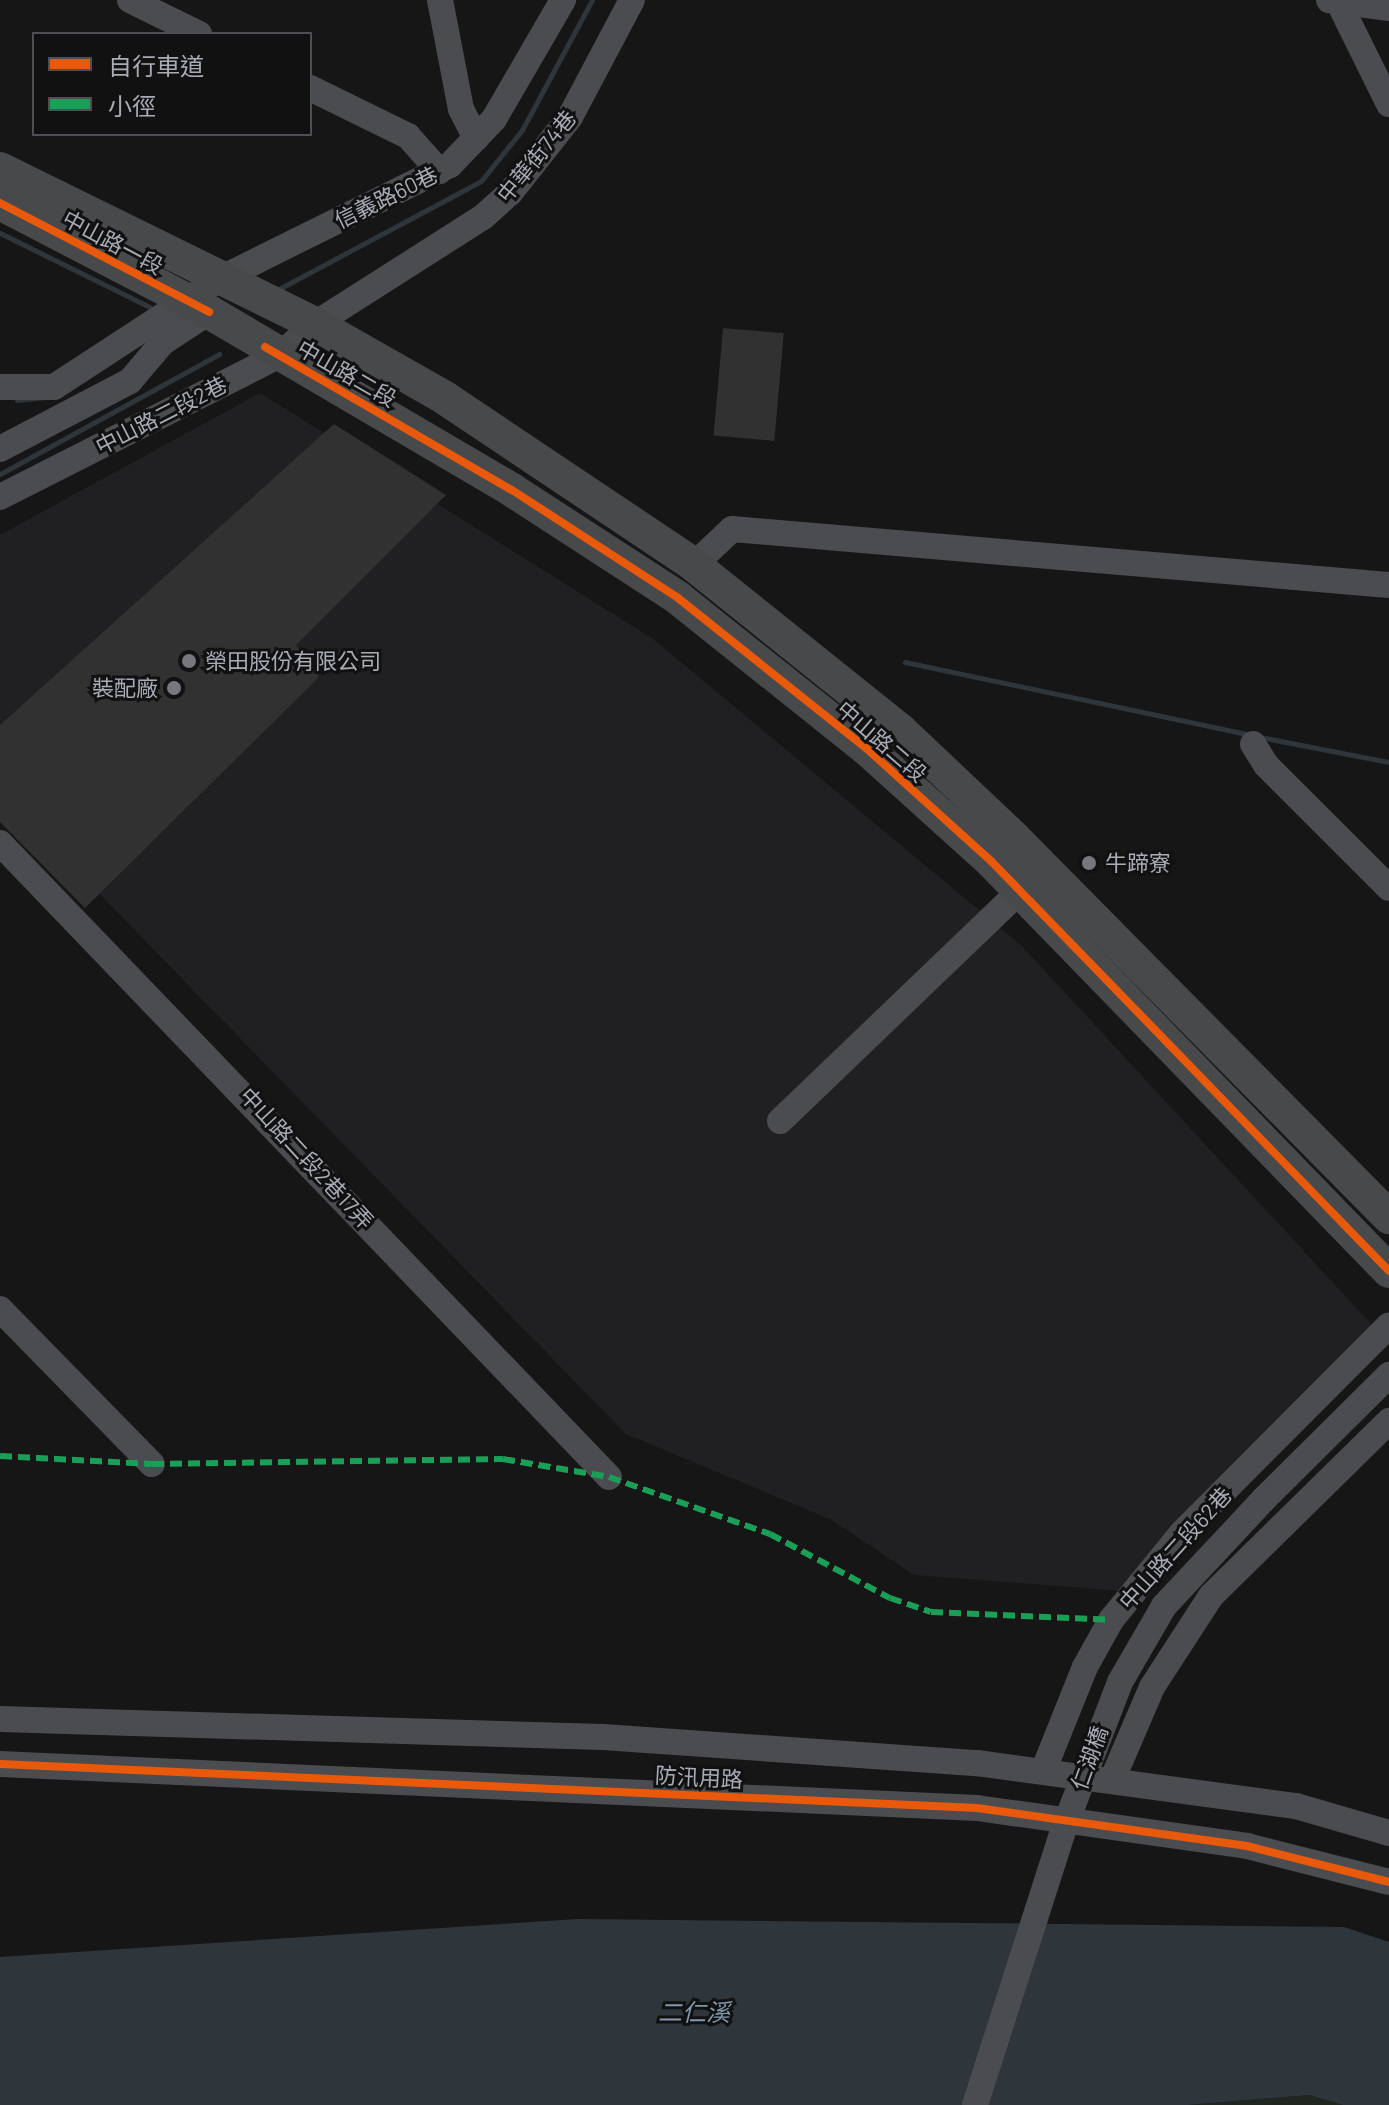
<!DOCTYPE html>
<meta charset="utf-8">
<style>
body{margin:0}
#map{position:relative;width:1389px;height:2105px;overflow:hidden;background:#161617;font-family:Barlow,"Noto Sans TC",sans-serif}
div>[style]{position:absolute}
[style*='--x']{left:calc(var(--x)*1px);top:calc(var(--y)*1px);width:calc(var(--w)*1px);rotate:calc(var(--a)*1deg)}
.built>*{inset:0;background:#202022}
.green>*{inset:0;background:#202721}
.water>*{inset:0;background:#2e353b}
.stream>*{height:5px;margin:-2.5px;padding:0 2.5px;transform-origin:2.5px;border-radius:2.5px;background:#2e353b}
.building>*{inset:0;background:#313132;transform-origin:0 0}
.minor>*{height:26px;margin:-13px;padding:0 13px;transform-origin:13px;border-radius:13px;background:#4b4c4f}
.major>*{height:34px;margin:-17px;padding:0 17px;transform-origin:17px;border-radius:17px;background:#48494b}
.minor-bridge>*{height:26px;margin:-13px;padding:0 13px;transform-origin:13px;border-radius:13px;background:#4b4c4f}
.quiet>*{height:6px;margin-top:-3px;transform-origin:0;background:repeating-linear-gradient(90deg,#1a9f57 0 12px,transparent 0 18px)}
.cycleway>*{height:8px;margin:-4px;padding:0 4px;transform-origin:4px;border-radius:4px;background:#e8590c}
.dots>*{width:22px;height:22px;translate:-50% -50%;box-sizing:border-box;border:4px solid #111112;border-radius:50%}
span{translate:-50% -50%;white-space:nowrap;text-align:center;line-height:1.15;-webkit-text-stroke:6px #111112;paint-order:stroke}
.street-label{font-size:22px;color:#a9acb6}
.poi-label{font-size:22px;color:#a9acb6}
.left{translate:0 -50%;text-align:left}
.right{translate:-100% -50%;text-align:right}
.water-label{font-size:24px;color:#8398ae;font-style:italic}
.legend{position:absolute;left:32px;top:32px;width:280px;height:104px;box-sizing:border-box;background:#111112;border:2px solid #4e4f54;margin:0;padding:10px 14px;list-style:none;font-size:24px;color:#a9acb6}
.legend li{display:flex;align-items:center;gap:16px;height:40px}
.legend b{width:40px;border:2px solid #4e4f54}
</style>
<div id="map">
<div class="built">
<i style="clip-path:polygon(260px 393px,653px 639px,1021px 945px,1372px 1325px,1122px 1591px,914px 1575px,832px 1520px,626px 1434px,0 792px,0 535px)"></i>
</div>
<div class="green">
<i style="clip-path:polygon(1309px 2095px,1343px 2105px,1188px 2105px)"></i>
</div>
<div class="water">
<i style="clip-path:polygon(578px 1919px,1344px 1927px,1389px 1942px,1389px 2105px,1343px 2105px,1309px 2095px,1188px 2105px,0 2105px,0 1957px)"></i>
</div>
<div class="stream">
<i style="--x:0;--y:233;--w:167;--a:26.3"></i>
<i style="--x:277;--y:290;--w:231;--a:-28.1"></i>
<i style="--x:481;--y:181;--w:65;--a:-51.2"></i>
<i style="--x:522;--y:130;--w:148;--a:-61.7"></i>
<i style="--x:17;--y:400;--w:29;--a:-6"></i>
<i style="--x:0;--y:474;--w:250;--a:-28.7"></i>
<i style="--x:905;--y:662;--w:354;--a:11.9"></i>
<i style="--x:1260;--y:737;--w:131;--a:11"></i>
</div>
<div class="building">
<i style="left:723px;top:328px;width:61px;height:108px;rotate:5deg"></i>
<i style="clip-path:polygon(334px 424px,446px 495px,296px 645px,319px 677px,85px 908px,0 822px,0 725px)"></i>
</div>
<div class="minor">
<i style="--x:130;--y:0;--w:77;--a:26.2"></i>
<i style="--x:440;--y:0;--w:111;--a:79.1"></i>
<i style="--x:461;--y:109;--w:33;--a:63"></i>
<i style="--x:1329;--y:0;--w:61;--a:7.6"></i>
<i style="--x:1339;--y:3;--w:113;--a:63.7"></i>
<i style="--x:310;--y:88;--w:109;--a:26.1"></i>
<i style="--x:408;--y:136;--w:47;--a:48.5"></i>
<i style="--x:0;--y:387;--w:54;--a:0"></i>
<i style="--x:54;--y:387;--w:196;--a:-33.1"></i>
<i style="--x:218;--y:280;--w:259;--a:-26.4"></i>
<i style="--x:450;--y:165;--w:64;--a:-46.3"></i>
<i style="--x:494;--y:119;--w:138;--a:-59.9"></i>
<i style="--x:0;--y:449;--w:147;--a:-27.6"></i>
<i style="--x:130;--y:381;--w:50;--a:-49.9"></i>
<i style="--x:162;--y:343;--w:56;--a:-33.4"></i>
<i style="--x:0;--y:497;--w:314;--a:-26.9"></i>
<i style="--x:280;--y:355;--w:47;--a:-41.5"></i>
<i style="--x:315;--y:324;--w:199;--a:-32.5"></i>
<i style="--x:483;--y:217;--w:36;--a:-42"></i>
<i style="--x:510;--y:193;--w:97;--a:-51.7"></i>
<i style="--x:570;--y:117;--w:132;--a:-62.1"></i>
<i style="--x:694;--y:565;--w:52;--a:-43.5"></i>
<i style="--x:732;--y:529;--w:659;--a:4.87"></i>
<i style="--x:1253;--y:744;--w:25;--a:58"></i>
<i style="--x:1266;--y:765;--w:174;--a:45"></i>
<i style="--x:0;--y:843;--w:879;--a:46.15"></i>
<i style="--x:780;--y:1121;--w:332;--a:-43.8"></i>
<i style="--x:0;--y:1309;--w:217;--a:45.6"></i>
<i style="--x:1265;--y:1498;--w:175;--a:-44.8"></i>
<i style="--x:0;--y:1719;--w:603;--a:1.71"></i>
<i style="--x:603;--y:1737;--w:375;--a:4"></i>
<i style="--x:977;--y:1763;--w:322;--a:7.7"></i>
<i style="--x:1296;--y:1806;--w:97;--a:16.2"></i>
<i style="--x:0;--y:1764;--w:978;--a:2.58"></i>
<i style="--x:977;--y:1808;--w:273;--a:8"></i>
<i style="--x:1247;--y:1846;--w:146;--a:14.2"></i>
<i style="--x:1044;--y:1769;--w:110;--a:-68.1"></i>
<i style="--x:1085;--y:1667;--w:54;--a:-61"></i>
<i style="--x:1111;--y:1620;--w:112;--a:-50.8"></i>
<i style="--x:1182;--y:1533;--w:293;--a:-45.1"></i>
<i style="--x:1113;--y:1778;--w:99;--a:-66.8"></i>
<i style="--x:1152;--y:1687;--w:108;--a:-57"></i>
<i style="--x:1211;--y:1596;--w:250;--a:-44.5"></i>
</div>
<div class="major">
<i style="--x:0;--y:169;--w:351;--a:26.2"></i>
<i style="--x:315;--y:324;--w:150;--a:29.6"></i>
<i style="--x:445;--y:398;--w:300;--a:33.8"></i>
<i style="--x:694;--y:565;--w:265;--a:38.7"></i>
<i style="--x:901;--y:731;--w:154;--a:43.4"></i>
<i style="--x:1013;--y:837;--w:535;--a:45.3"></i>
<i style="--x:0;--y:203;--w:236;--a:27.5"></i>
<i style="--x:209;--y:312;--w:351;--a:30.4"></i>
<i style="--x:512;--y:490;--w:198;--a:33"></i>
<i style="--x:678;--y:598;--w:241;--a:38.6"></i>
<i style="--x:866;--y:748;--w:170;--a:42.1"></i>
<i style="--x:992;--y:862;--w:570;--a:45.85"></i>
</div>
<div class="minor-bridge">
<i style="--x:975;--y:2105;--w:291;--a:-72.2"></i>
<i style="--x:1064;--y:1828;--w:156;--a:-69"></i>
<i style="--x:1120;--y:1682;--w:88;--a:-59.9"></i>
<i style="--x:1164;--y:1606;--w:148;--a:-46.9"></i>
</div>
<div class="quiet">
<i style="--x:0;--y:1456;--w:152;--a:3"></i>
<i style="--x:152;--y:1464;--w:351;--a:-0.8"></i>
<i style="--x:503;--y:1459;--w:108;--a:9.6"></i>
<i style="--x:609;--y:1477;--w:171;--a:19.5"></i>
<i style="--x:770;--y:1534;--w:136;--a:28.1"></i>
<i style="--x:890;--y:1598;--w:43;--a:18.9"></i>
<i style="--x:931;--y:1612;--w:180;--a:2.5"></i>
</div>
<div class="cycleway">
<i style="--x:0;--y:203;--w:236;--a:27.5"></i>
<i style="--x:265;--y:347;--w:285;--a:30.1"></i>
<i style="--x:512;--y:490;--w:198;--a:33"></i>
<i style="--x:678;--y:598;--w:241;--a:38.6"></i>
<i style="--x:866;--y:748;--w:170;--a:42.1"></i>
<i style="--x:992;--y:862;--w:570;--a:45.85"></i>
<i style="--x:0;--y:1764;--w:978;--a:2.58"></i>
<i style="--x:977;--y:1808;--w:273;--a:8"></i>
<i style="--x:1247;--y:1846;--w:146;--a:14.2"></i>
</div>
<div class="dots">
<i style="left:189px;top:661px;background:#76787e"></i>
<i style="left:174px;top:688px;background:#76787e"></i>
<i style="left:1089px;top:863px;background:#76787e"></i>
</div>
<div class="street-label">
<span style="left:536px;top:156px;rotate:-51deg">中華街74巷</span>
<span style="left:386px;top:197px;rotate:-26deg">信義路60巷</span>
<span style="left:113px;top:242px;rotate:28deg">中山路一段</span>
<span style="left:347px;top:373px;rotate:30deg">中山路二段</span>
<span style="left:161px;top:415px;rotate:-27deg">中山路二段2巷</span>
<span style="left:882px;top:741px;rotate:41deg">中山路二段</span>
<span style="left:307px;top:1158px;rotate:47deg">中山路二段2巷17弄</span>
<span style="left:1175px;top:1548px;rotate:-48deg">中山路二段62巷</span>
<span style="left:1089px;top:1758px;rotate:-70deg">仁湖橋</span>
<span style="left:699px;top:1777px;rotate:3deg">防汛用路</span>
</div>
<div class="poi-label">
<span class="left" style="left:205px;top:661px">榮田股份有限公司</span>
<span class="right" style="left:158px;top:688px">裝配廠</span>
<span class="left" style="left:1105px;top:863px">牛蹄寮</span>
</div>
<div class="water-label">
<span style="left:694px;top:2012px">二仁溪</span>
</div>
<ul class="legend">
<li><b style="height:10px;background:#e8590c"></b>自行車道</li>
<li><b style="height:10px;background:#1a9f57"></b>小徑</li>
</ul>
</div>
